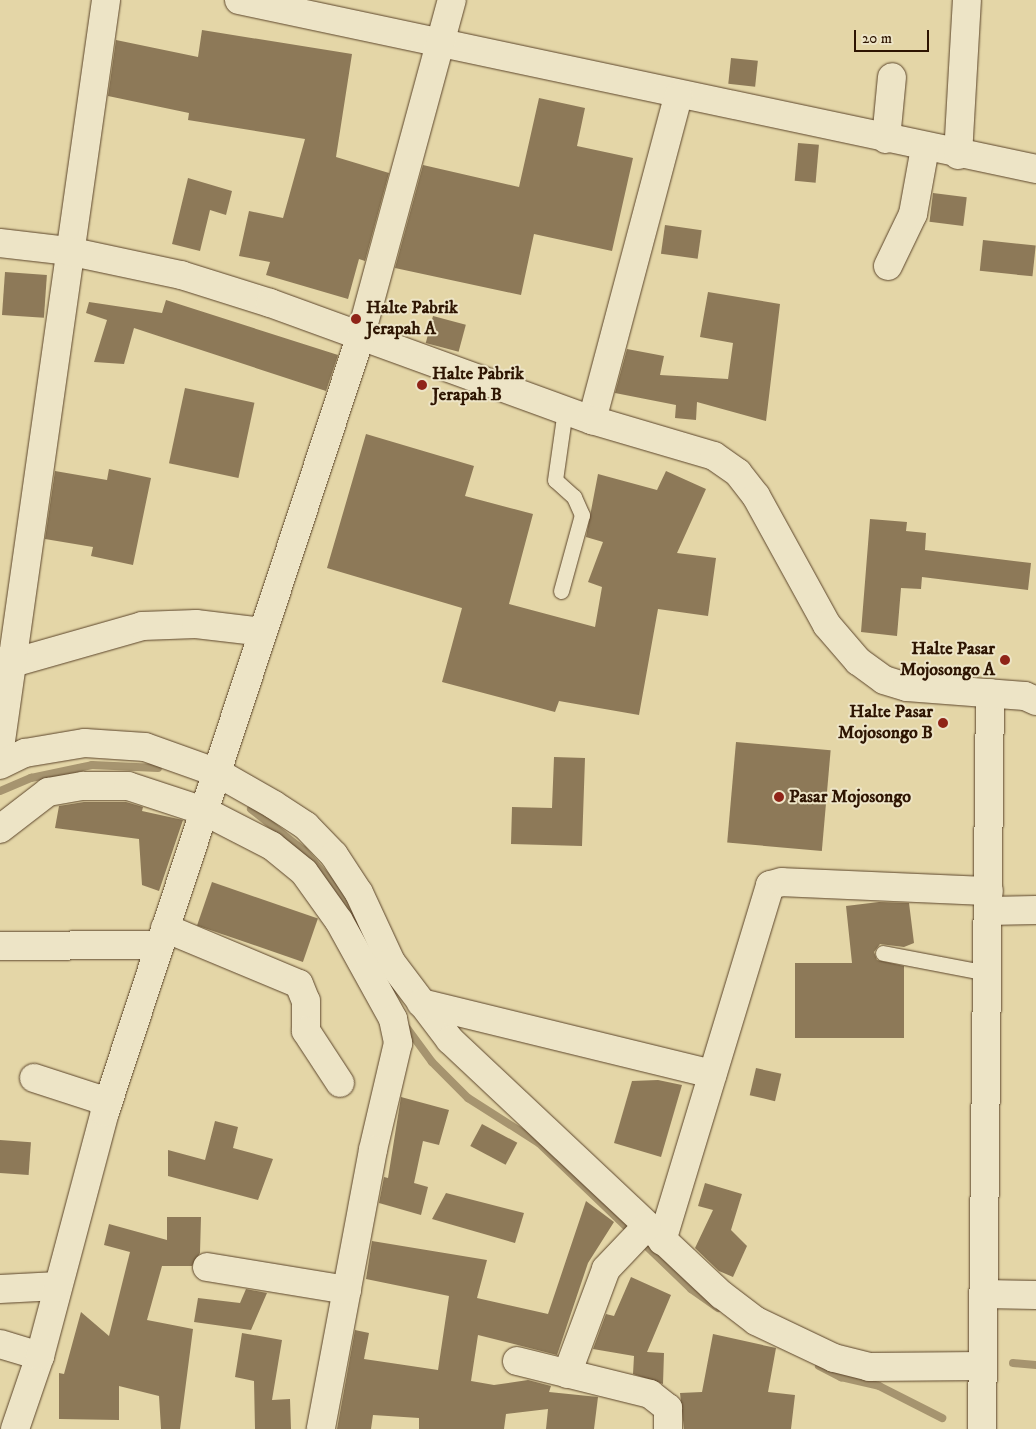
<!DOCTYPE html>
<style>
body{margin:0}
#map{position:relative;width:1036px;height:1429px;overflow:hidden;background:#e4d6a7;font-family:"IM FELL DW Pica",serif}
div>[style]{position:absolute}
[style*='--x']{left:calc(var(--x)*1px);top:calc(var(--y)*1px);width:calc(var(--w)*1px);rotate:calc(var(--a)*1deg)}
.stream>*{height:8px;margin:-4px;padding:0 4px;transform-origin:4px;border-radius:4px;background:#a6946f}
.building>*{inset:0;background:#8d7958;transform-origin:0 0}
.roads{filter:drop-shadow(0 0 1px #5c452b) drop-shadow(0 0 1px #5c452b)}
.lane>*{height:15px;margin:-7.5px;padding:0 7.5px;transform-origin:7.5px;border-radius:7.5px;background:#ede4c6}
.street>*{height:28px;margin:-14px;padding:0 14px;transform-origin:14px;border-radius:14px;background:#ede4c6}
.secondary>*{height:28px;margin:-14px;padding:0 14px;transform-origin:14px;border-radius:14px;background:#ede4c6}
.dots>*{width:14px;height:14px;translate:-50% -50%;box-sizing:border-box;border:2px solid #ede4c6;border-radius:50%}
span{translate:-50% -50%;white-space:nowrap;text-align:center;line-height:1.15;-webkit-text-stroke:4px #ede4c6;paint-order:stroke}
.poi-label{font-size:18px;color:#2e1502;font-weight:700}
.left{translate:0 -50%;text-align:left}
.right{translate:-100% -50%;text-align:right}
.scale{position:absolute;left:854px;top:30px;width:75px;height:22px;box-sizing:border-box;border:2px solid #2e1502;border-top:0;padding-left:6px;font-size:15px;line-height:18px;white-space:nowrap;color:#2e1502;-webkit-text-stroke:4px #ede4c6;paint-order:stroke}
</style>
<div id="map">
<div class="stream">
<i style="--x:0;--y:791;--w:34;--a:-23"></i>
<i style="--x:31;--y:778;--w:62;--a:-12"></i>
<i style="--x:92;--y:765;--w:66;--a:2.6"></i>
<i style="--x:251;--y:809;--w:66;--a:38.3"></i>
<i style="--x:303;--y:850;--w:64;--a:48.8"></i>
<i style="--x:345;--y:898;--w:47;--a:65.1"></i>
<i style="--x:404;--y:1024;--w:47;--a:53.6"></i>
<i style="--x:432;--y:1062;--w:51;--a:45"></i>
<i style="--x:468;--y:1098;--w:84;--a:32.4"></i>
<i style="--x:539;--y:1143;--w:211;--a:43.8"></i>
<i style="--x:691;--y:1289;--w:33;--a:35"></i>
<i style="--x:1013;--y:1363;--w:23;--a:5"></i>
<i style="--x:819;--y:1366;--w:25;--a:27"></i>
<i style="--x:841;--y:1377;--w:39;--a:13"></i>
<i style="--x:879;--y:1386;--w:71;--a:26.9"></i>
</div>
<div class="building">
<i style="clip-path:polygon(202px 30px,352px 54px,336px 157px,389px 173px,365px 261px,359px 259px,348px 299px,266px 275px,270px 262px,239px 256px,249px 211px,283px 218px,305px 139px,188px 120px,189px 113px,108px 96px,116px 40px,198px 57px)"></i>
<i style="left:731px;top:58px;width:27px;height:26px;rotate:6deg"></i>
<i style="clip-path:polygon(539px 98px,585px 108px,577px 146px,633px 158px,612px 251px,534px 234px,521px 295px,395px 268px,423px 165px,519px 187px)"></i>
<i style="left:798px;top:143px;width:21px;height:38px;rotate:5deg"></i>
<i style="clip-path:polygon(188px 178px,232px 191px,226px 215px,210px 210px,200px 251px,172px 244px)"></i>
<i style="left:933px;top:193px;width:34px;height:29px;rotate:7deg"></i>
<i style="left:665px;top:225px;width:37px;height:29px;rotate:8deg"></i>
<i style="left:983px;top:240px;width:53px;height:31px;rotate:6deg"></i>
<i style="left:5px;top:272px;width:42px;height:43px;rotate:4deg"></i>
<i style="clip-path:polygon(708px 292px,780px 304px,766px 421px,697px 402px,696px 420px,675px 418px,676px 405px,615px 393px,627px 349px,664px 356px,660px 375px,728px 379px,733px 343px,700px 337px)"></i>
<i style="clip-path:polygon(166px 300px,338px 355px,326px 391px,134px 328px,124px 364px,94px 362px,107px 320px,86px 313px,89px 302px,162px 313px)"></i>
<i style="left:433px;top:316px;width:34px;height:28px;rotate:15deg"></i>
<i style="left:185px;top:388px;width:71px;height:77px;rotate:12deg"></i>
<i style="clip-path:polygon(366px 434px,474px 466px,465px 496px,533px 514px,509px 604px,595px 627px,602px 587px,588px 582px,603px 542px,586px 537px,598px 474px,657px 490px,666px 471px,706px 489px,677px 553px,716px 558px,708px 616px,658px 609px,639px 715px,559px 701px,555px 712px,442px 682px,462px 608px,327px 568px)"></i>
<i style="clip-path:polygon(109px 469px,151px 478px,133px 565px,91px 556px,93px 547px,45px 539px,55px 471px,107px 480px)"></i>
<i style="clip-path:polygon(870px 519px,907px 522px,906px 531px,926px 533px,925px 550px,1031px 563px,1028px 590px,922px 577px,921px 589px,901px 588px,897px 636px,861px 632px)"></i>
<i style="left:736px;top:742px;width:95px;height:101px;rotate:5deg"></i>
<i style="clip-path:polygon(554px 757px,585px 758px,582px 846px,511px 844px,512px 807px,552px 808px)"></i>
<i style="clip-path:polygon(84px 802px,126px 802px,143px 807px,142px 811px,183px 820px,159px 891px,142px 885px,139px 839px,55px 828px,59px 806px)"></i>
<i style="left:212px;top:882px;width:112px;height:46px;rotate:19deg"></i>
<i style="clip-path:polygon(879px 902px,909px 903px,914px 943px,904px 947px,880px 944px,874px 952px,877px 960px,904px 966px,904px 1038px,795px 1038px,795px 963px,852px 963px,846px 906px)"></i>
<i style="left:756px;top:1068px;width:26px;height:28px;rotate:13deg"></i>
<i style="clip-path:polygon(658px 1080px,682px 1085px,661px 1157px,614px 1143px,632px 1081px)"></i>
<i style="clip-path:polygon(401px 1097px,449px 1110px,439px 1145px,423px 1141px,414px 1183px,428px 1187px,421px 1215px,379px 1203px,384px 1177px,388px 1178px)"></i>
<i style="clip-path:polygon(215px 1121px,238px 1127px,233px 1148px,273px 1159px,258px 1200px,168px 1176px,168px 1150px,205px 1160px)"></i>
<i style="left:482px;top:1124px;width:40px;height:25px;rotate:28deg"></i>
<i style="left:0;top:1140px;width:31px;height:33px;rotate:4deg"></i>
<i style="clip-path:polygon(705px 1183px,742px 1194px,731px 1230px,747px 1246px,733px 1277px,719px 1271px,695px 1248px,713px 1210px,698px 1206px)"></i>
<i style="clip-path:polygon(446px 1193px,524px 1213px,515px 1243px,432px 1219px)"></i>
<i style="clip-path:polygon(586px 1201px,614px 1222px,588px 1263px,557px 1355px,478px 1335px,471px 1381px,494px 1385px,528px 1380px,551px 1386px,549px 1392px,598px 1397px,594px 1429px,546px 1429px,548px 1409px,506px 1414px,504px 1429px,419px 1429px,419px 1418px,373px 1415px,371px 1429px,337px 1429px,355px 1330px,369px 1333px,364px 1359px,438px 1370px,449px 1296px,366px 1279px,372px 1241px,487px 1260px,477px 1298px,548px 1314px)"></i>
<i style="clip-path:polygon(167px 1217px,201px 1217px,200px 1253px,192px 1266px,162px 1266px,147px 1320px,193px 1329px,180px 1429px,161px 1429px,159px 1396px,119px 1386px,119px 1420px,59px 1419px,59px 1373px,64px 1374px,81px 1312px,109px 1336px,130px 1252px,104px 1245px,109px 1224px,167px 1240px)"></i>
<i style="clip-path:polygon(631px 1277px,671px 1295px,647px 1352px,664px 1353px,663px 1384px,633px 1374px,634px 1356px,593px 1349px,606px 1314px,614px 1316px)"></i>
<i style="clip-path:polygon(246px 1289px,267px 1293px,251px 1330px,194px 1322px,198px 1298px,240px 1303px)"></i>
<i style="clip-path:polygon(242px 1333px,282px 1340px,272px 1400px,290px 1399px,291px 1429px,255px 1429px,254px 1381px,235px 1377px)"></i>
<i style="clip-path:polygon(713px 1334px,776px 1348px,768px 1392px,795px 1395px,791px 1429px,684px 1429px,680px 1393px,702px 1392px)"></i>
</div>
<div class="roads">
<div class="lane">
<i style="--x:561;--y:591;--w:79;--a:-74.6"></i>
<i style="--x:582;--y:515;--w:20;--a:-114"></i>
<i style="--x:574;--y:497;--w:25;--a:-138"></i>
<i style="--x:555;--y:480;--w:71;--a:-81.9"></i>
<i style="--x:883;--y:953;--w:107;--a:10.8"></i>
</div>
<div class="street">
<i style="--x:239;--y:0;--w:815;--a:11.97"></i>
<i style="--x:886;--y:139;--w:62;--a:-84.5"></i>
<i style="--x:958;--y:155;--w:155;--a:-86.7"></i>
<i style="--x:888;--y:266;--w:58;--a:-64.3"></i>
<i style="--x:913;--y:214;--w:67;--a:-79.7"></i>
<i style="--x:360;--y:338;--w:350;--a:-74.8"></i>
<i style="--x:592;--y:420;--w:335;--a:-75.1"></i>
<i style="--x:0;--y:661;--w:9;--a:18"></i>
<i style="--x:9;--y:664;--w:138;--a:-15.9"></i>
<i style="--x:142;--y:626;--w:54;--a:-2.1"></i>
<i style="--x:196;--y:624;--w:67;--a:6.8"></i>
<i style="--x:0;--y:748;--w:755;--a:-81.93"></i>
<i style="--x:0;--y:765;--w:28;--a:-26"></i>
<i style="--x:25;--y:753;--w:61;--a:-9.5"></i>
<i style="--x:85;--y:743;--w:60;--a:3.8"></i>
<i style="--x:145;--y:747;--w:77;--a:19.6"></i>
<i style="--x:218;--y:773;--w:64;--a:29.7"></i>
<i style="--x:274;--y:805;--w:38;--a:33"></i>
<i style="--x:306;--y:826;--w:40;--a:46"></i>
<i style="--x:334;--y:855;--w:45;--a:56.7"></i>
<i style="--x:359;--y:893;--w:76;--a:65.1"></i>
<i style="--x:391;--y:962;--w:98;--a:52.9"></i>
<i style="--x:450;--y:1040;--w:373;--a:43.2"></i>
<i style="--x:722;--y:1295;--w:43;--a:37.4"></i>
<i style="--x:756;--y:1321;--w:86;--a:25.4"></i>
<i style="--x:834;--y:1358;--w:36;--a:14"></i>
<i style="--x:869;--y:1367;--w:113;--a:-0.5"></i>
<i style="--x:0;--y:829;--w:61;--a:-37.6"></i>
<i style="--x:48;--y:792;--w:36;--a:-10"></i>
<i style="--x:83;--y:786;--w:45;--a:0"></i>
<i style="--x:128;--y:786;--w:80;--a:18.2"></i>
<i style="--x:204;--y:811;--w:76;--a:27.2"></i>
<i style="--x:272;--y:846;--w:41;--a:39.1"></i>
<i style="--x:304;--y:872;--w:60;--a:54.5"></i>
<i style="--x:339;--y:921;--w:112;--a:61.1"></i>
<i style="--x:393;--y:1019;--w:25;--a:78"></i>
<i style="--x:398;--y:1043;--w:110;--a:103.2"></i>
<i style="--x:373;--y:1150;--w:284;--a:100.6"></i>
<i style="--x:988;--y:911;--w:48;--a:-1.2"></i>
<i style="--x:165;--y:928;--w:145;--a:22.7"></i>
<i style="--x:299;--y:984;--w:18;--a:68"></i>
<i style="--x:306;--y:1001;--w:30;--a:90"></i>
<i style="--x:306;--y:1031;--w:62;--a:56.8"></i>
<i style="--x:0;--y:946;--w:159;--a:-0.4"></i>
<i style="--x:421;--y:1003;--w:300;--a:13.7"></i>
<i style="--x:34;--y:1078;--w:78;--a:18"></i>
<i style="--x:662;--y:1241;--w:372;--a:-73.1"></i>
<i style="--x:770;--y:885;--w:12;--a:-14"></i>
<i style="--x:782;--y:882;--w:207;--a:2.5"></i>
<i style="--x:207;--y:1267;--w:142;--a:9.3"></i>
<i style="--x:0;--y:1289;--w:58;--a:-3"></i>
<i style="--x:984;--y:1294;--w:52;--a:1.1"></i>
<i style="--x:0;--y:1344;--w:42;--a:16.7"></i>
<i style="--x:517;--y:1361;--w:137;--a:13.9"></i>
<i style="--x:650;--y:1394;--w:23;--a:38"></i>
<i style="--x:668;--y:1408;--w:21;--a:90"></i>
<i style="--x:567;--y:1374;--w:112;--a:-69.6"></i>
<i style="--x:606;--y:1269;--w:59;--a:-46.4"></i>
<i style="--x:982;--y:1429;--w:736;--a:-89.38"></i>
</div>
<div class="secondary">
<i style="--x:0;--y:243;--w:68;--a:6.7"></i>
<i style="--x:68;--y:251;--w:116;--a:12"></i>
<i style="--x:181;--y:275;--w:93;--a:17.5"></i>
<i style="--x:270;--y:303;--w:343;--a:20"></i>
<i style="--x:592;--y:420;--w:127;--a:16.4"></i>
<i style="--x:714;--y:456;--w:29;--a:35"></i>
<i style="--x:738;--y:473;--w:29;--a:52"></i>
<i style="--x:756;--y:496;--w:147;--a:61.2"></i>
<i style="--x:827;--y:625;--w:48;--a:49.3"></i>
<i style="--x:858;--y:661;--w:32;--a:36"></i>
<i style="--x:884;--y:680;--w:24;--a:17"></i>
<i style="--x:907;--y:687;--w:118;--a:4.4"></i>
<i style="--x:1025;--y:696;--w:12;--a:24"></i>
<i style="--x:15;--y:1429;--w:77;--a:-71.1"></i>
<i style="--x:40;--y:1356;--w:253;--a:-75.1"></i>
<i style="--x:105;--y:1112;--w:815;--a:-71.77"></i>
</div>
</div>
<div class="dots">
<i style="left:356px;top:319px;background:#8f2418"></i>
<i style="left:422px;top:385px;background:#8f2418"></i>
<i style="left:1005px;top:660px;background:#8f2418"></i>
<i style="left:943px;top:723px;background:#8f2418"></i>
<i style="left:779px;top:797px;background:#8f2418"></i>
</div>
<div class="poi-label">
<span class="left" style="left:366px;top:319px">Halte Pabrik<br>Jerapah A</span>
<span class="left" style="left:432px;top:385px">Halte Pabrik<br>Jerapah B</span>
<span class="right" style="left:995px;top:660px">Halte Pasar<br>Mojosongo A</span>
<span class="right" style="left:933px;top:723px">Halte Pasar<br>Mojosongo B</span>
<span class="left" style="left:789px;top:797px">Pasar Mojosongo</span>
</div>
<div class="scale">20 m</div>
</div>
